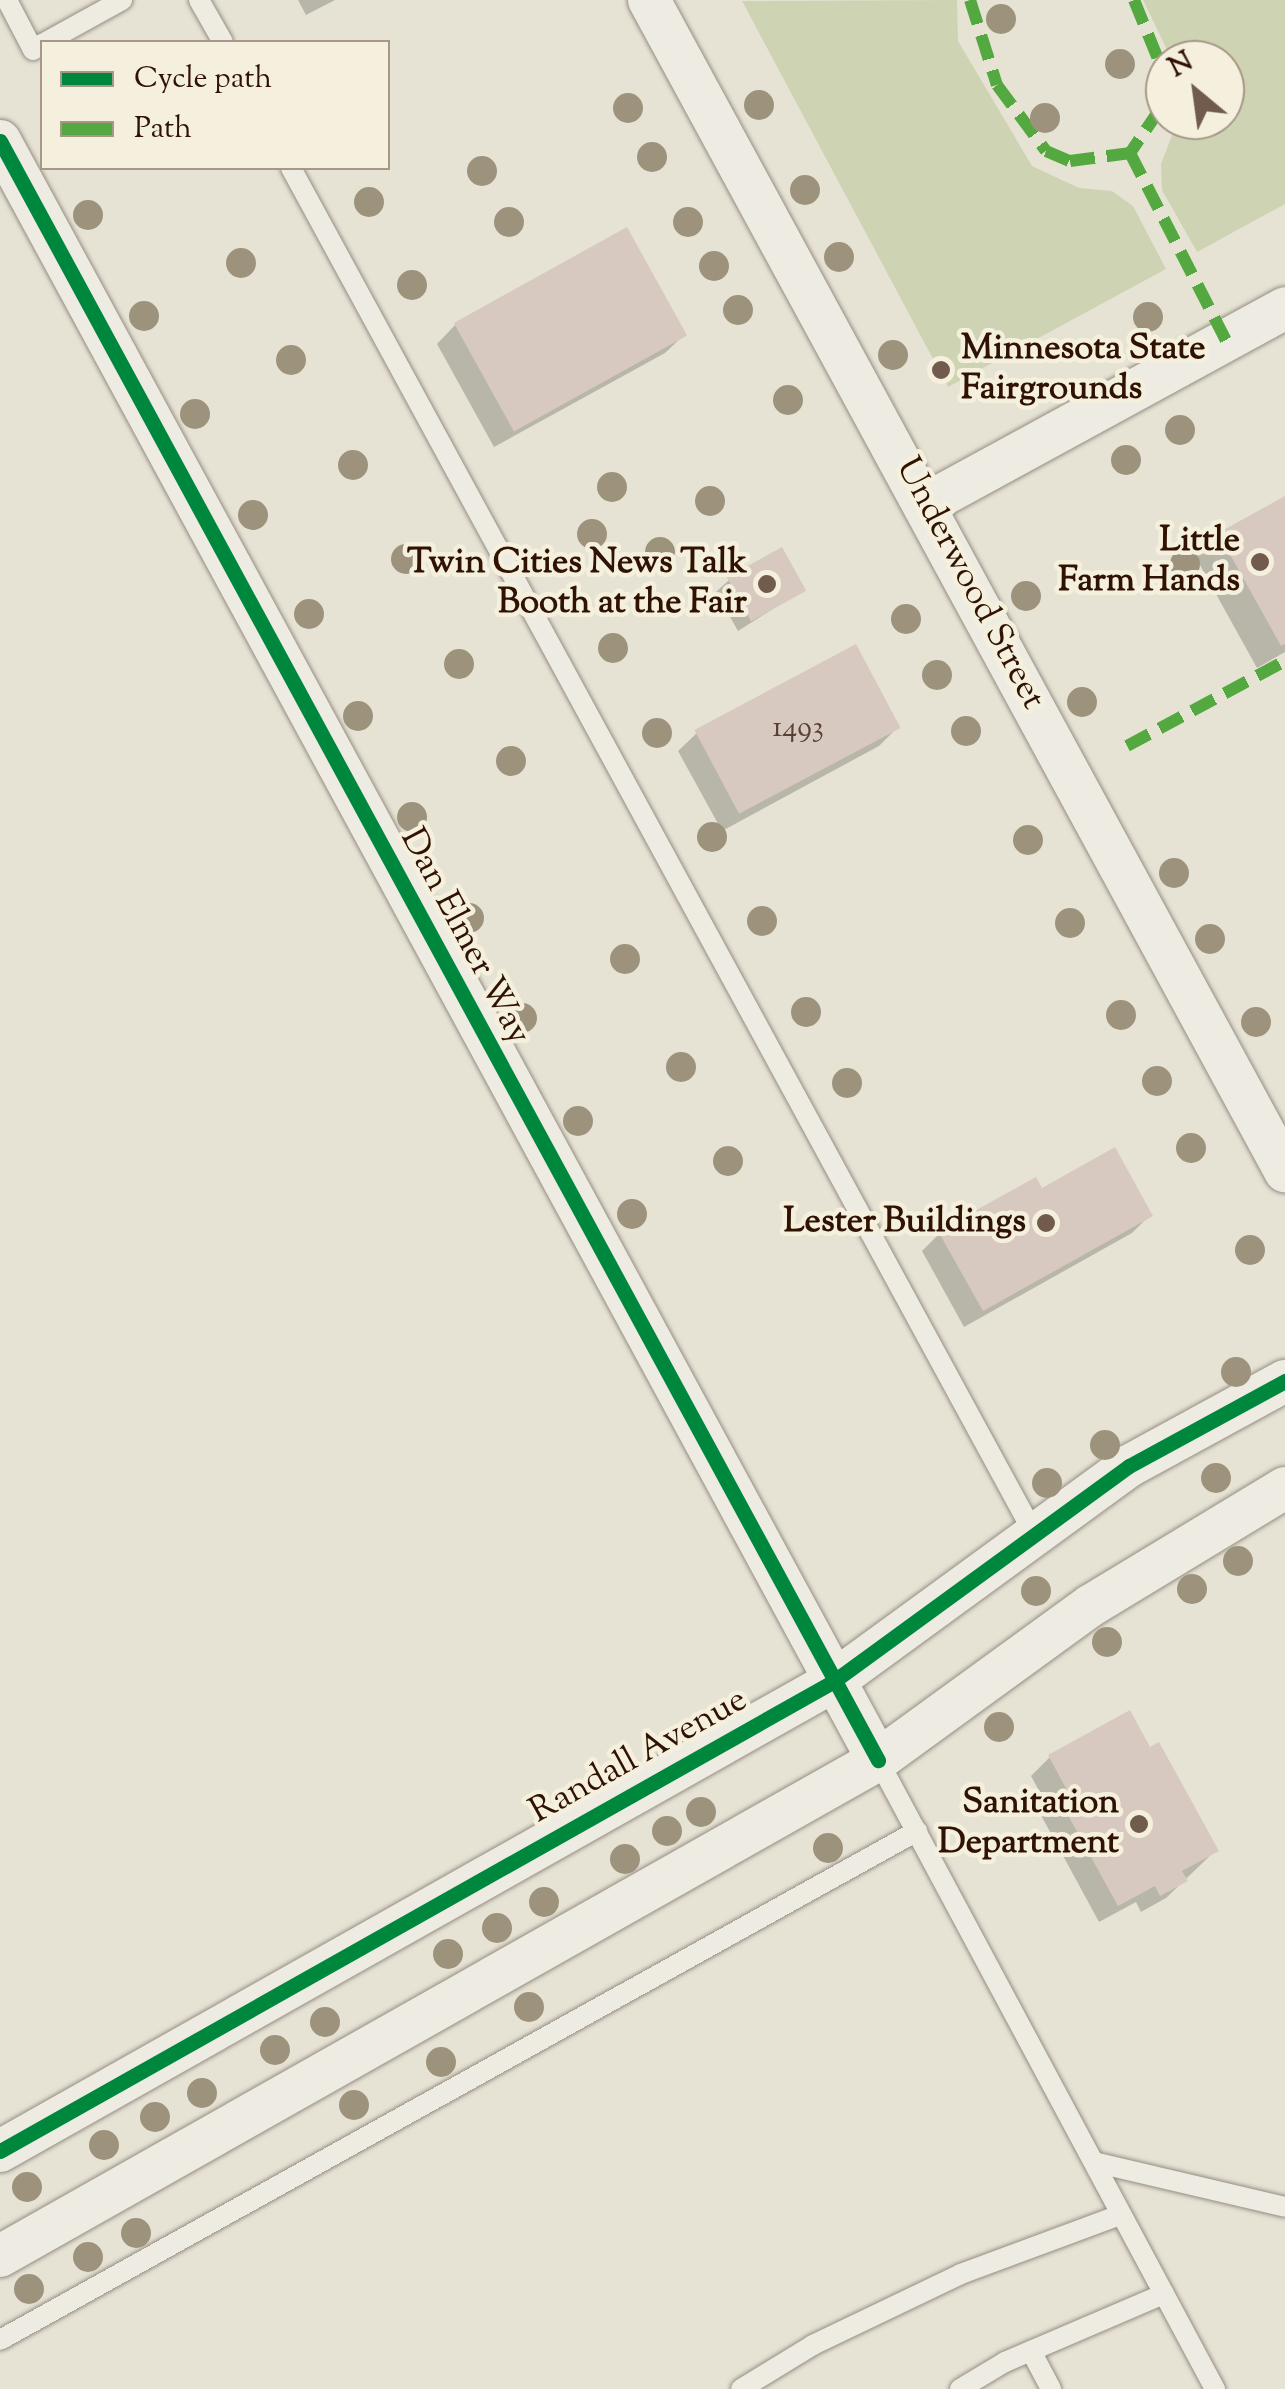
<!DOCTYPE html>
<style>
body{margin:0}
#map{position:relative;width:1285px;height:2389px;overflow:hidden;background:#e7e3d4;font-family:"Sorts Mill Goudy",serif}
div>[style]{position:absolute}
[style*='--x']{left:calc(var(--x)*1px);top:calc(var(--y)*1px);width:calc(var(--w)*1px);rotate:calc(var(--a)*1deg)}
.green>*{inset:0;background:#ced3b3}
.shadow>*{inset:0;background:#0003}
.building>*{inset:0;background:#d8c9c0;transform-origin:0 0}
.roads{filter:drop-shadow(0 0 2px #958e84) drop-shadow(0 0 2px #958e84)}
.lane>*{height:20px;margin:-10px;padding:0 10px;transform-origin:10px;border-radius:10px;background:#edebe2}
.street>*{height:42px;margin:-21px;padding:0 21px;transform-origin:21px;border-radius:21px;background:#edebe2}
.quiet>*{height:12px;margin-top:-6px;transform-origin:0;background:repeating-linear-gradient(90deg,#54a840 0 25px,transparent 0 37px)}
.cycleway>*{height:15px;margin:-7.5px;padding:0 7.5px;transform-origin:7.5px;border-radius:7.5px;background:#00873e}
.trees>*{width:30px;height:30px;margin:-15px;border-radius:50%;background:#9d937d}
.dots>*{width:28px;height:28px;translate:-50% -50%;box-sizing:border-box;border:5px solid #f5f0de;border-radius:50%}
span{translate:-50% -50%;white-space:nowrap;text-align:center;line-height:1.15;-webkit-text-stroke:9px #f5f0de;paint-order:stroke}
.number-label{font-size:30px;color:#5a4032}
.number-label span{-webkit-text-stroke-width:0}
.poi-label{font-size:35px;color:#301202;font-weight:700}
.left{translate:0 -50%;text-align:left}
.right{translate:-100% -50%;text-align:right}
.street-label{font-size:35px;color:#301202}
.legend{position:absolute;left:40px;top:40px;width:350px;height:130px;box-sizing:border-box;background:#f5f0de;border:2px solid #a69786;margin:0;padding:12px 18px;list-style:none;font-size:30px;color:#301202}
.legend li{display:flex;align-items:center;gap:20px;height:50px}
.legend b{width:50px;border:2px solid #a69786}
.north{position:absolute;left:1145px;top:40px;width:100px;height:100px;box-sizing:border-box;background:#f5f0de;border:2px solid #a69786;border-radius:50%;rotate:331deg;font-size:28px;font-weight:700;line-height:40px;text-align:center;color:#301202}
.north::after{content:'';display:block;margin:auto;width:35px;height:45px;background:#705b4c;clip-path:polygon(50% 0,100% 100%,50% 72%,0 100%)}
</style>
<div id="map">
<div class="green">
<i style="clip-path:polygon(957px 0,958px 41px,1032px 166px,1079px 188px,1112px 191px,1133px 206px,1166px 269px,948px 387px,742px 1px)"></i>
<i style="clip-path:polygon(1143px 0,1285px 0,1285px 204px,1197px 252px,1162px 190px,1161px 164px,1178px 120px,1225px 120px,1225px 60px,1172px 60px)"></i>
</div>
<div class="shadow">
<i style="clip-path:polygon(298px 0,335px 0,306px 15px)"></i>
<i style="clip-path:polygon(455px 325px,684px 335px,665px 353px,494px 447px,437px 344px)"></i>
<i style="clip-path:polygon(1285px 499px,1285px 652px,1257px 668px,1196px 558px,1220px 535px)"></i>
<i style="clip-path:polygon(729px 580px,803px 590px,738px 631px,716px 592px)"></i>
<i style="clip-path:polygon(898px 727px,879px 746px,722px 831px,678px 751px,697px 733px)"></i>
<i style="clip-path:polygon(1041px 1191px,1150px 1215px,1132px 1233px,964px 1327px,922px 1251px,940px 1233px)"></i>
<i style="clip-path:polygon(1149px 1750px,1216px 1850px,1166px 1898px,1141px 1912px,1136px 1902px,1099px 1922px,1042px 1817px,1049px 1809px,1031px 1776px,1050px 1757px)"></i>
</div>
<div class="building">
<i style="left:627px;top:227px;width:124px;height:198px;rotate:61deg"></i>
<i style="clip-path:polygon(1285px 496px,1285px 644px,1281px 646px,1218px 533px)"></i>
<i style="left:782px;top:547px;width:50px;height:63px;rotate:61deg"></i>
<i style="left:856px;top:644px;width:95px;height:183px;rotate:62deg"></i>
<i style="clip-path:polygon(1115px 1147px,1153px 1216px,983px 1311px,938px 1231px,1036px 1177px,1042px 1188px)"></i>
<i style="clip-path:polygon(1130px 1710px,1150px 1747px,1159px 1742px,1219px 1851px,1182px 1871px,1188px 1881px,1160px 1896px,1155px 1886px,1118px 1906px,1058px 1797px,1068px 1792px,1048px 1755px)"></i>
</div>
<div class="roads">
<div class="lane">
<i style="--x:7;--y:0;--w:56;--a:62.5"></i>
<i style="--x:33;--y:50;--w:11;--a:-34"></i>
<i style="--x:199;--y:0;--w:48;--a:60.3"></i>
<i style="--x:46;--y:42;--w:87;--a:-28.9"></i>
<i style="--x:291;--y:168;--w:1553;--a:61.45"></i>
<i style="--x:878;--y:1760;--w:714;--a:61.82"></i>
<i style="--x:1098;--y:2163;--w:192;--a:13.2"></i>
<i style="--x:0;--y:2340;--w:1049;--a:-29.03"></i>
<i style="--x:1031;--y:2351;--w:43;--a:62.2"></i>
<i style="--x:741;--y:2389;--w:84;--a:-31.4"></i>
<i style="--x:813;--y:2345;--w:164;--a:-25.6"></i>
<i style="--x:961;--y:2274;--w:170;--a:-20.4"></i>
<i style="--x:960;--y:2389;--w:52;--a:-31"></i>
<i style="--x:1005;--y:2362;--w:173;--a:-23.2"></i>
</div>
<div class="street">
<i style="--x:649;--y:0;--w:1333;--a:61.49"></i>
<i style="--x:0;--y:141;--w:1842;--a:61.53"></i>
<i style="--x:926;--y:504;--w:409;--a:-28.6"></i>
<i style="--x:0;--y:2151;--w:957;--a:-29.4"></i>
<i style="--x:834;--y:1681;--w:365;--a:-36.1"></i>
<i style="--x:1129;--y:1466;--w:178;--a:-28.6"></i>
<i style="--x:0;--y:2256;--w:1008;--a:-29.46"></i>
<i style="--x:878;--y:1760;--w:262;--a:-36"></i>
<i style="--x:1090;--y:1606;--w:228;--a:-31.2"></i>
</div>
</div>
<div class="quiet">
<i style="--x:970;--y:0;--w:89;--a:72.4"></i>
<i style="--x:997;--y:85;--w:82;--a:53.4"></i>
<i style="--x:1046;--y:151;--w:26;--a:23"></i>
<i style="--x:1070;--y:161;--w:61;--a:-7.6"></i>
<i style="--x:1134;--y:0;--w:71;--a:67.8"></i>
<i style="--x:1161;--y:66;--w:43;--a:91.3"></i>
<i style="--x:1160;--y:109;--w:53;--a:124.3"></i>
<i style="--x:1130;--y:153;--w:211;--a:62.9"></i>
<i style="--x:1127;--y:746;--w:179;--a:-28.3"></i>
</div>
<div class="cycleway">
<i style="--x:0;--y:141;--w:1842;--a:61.53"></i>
<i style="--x:0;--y:2151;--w:957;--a:-29.4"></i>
<i style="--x:834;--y:1681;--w:365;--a:-36.1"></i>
<i style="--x:1129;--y:1466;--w:178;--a:-28.6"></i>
</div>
<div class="trees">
<i style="left:1001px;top:19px"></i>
<i style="left:1120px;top:64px"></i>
<i style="left:759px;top:105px"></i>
<i style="left:628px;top:108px"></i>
<i style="left:1045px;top:118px"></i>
<i style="left:652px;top:157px"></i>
<i style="left:482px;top:171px"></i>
<i style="left:805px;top:190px"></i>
<i style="left:369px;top:202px"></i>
<i style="left:88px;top:215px"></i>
<i style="left:509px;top:222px"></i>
<i style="left:688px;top:222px"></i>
<i style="left:839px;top:257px"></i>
<i style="left:241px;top:263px"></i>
<i style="left:714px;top:266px"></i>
<i style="left:412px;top:285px"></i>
<i style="left:738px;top:310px"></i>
<i style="left:144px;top:316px"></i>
<i style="left:1148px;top:317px"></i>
<i style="left:893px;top:355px"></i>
<i style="left:291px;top:360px"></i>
<i style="left:788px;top:400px"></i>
<i style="left:195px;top:414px"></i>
<i style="left:1180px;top:430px"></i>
<i style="left:1126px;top:460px"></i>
<i style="left:353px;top:465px"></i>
<i style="left:612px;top:487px"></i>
<i style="left:710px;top:501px"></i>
<i style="left:253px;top:515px"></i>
<i style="left:592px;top:534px"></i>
<i style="left:660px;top:552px"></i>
<i style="left:406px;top:559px"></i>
<i style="left:1185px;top:564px"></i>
<i style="left:1026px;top:596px"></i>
<i style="left:309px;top:614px"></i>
<i style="left:906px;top:619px"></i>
<i style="left:613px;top:648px"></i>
<i style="left:459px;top:664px"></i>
<i style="left:937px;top:675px"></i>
<i style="left:1082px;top:702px"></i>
<i style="left:358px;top:716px"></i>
<i style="left:966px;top:731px"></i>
<i style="left:657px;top:733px"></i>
<i style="left:511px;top:761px"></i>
<i style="left:412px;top:817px"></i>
<i style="left:712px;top:837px"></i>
<i style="left:1028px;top:840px"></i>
<i style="left:1174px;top:873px"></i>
<i style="left:469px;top:918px"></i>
<i style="left:762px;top:921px"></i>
<i style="left:1070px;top:923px"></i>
<i style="left:1210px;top:939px"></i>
<i style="left:625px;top:959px"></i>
<i style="left:806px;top:1012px"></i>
<i style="left:1121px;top:1015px"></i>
<i style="left:522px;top:1018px"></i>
<i style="left:1256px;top:1022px"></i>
<i style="left:681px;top:1067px"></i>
<i style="left:1157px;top:1081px"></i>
<i style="left:847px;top:1083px"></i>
<i style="left:578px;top:1121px"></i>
<i style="left:1191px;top:1148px"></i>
<i style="left:728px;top:1161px"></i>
<i style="left:632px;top:1214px"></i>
<i style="left:1250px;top:1250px"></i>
<i style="left:1236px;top:1372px"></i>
<i style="left:1105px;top:1445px"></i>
<i style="left:1216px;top:1478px"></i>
<i style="left:1047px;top:1483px"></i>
<i style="left:1238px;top:1561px"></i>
<i style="left:1192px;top:1589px"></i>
<i style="left:1036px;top:1591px"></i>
<i style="left:1107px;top:1642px"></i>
<i style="left:999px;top:1727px"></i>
<i style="left:701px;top:1812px"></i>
<i style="left:667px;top:1831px"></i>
<i style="left:828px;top:1848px"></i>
<i style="left:625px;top:1859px"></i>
<i style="left:544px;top:1902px"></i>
<i style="left:497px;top:1928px"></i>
<i style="left:448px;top:1954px"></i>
<i style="left:529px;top:2007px"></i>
<i style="left:325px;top:2022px"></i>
<i style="left:275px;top:2050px"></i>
<i style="left:441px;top:2062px"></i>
<i style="left:202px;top:2093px"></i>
<i style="left:354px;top:2105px"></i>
<i style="left:155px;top:2117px"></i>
<i style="left:104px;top:2145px"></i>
<i style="left:27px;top:2187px"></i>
<i style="left:136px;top:2233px"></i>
<i style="left:88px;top:2257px"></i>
<i style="left:29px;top:2289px"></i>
</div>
<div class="dots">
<i style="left:941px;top:370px;background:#705b4c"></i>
<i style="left:1260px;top:562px;background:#705b4c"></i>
<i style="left:767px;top:584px;background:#705b4c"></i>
<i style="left:1046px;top:1223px;background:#705b4c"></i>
<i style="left:1139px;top:1824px;background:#705b4c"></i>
</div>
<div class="number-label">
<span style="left:798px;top:729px">1493</span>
</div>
<div class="poi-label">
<span class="left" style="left:961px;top:370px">Minnesota State<br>Fairgrounds</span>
<span class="right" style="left:1240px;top:562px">Little<br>Farm Hands</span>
<span class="right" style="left:747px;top:584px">Twin Cities News Talk<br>Booth at the Fair</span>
<span class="right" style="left:1026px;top:1223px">Lester Buildings</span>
<span class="right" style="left:1119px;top:1824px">Sanitation<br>Department</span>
</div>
<div class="street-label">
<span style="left:969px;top:584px;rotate:62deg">Underwood Street</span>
<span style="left:464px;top:937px;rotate:62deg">Dan Elmer Way</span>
<span style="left:639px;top:1757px;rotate:-29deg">Randall Avenue</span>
</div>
<ul class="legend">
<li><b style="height:12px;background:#00873e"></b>Cycle path</li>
<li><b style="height:12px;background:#54a840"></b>Path</li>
</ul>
<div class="north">N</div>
</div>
